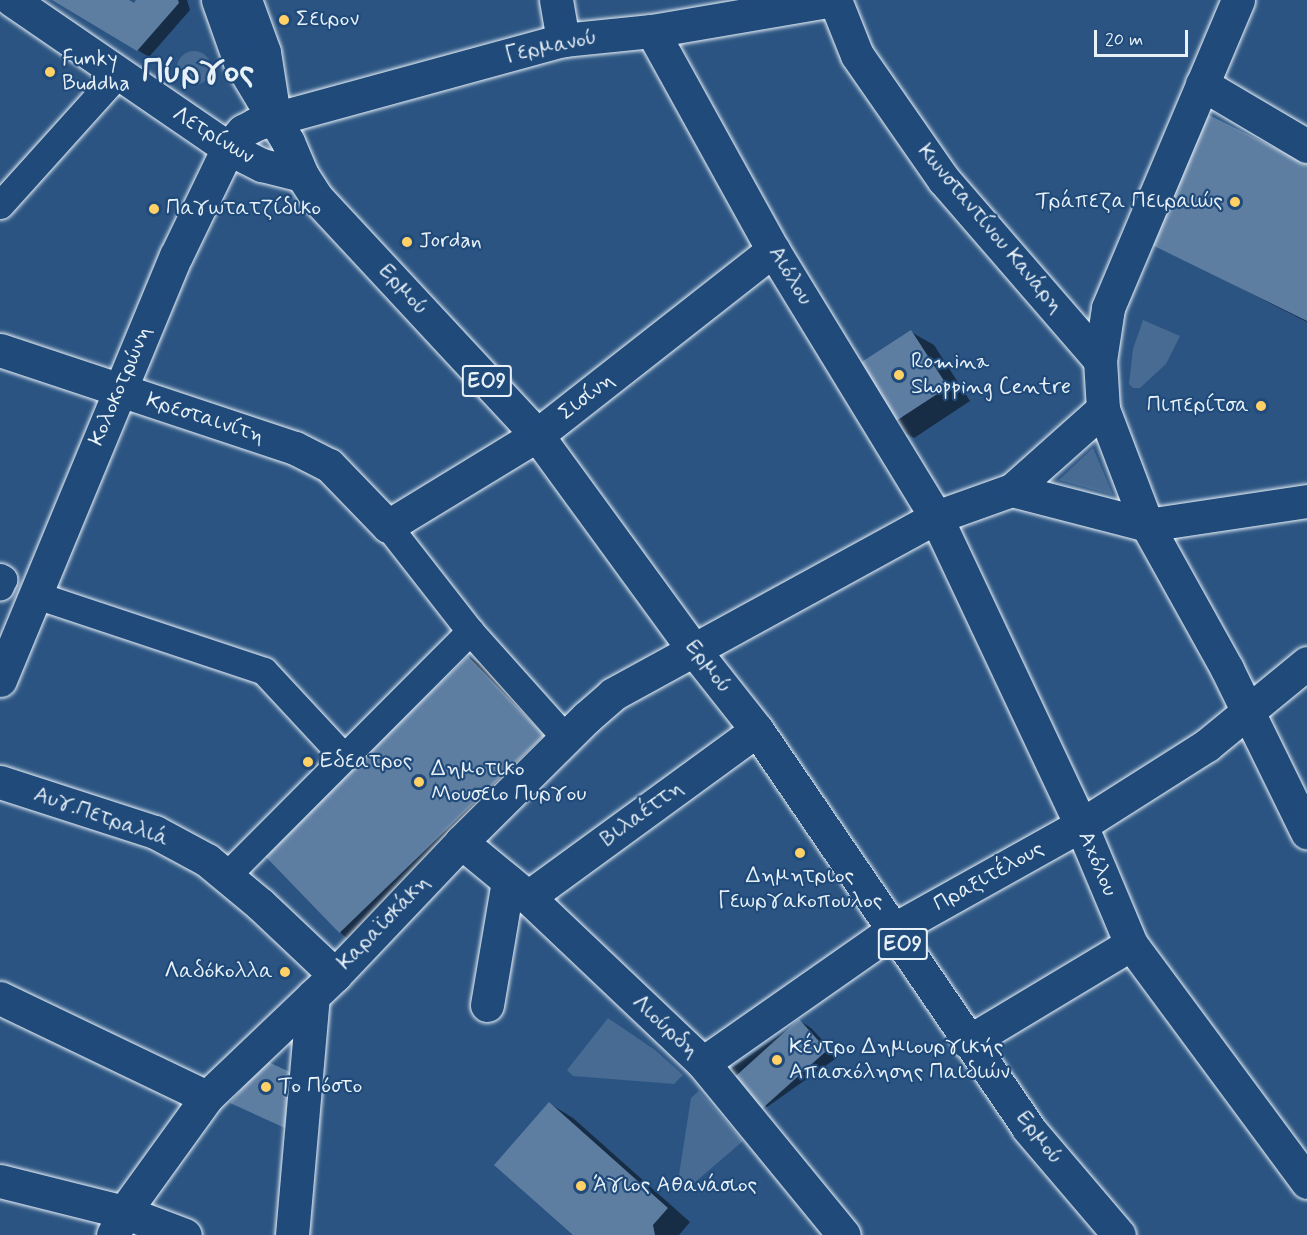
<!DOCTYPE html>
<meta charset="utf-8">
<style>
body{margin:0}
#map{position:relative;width:1307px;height:1235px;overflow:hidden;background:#2b5482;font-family:Mynerve,sans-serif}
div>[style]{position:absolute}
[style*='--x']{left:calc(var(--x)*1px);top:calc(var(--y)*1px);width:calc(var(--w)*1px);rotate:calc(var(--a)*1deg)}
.green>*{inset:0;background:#476b93}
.round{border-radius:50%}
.shadow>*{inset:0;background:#0007}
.building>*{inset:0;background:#5d7da1;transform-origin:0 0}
.roads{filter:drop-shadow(0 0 2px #e8f1f8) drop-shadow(0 0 2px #e8f1f8)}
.pedestrian>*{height:27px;margin:-13.5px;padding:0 13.5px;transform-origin:13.5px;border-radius:13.5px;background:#1f4a7a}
.minor>*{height:33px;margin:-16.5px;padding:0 16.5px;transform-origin:16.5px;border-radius:16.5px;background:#1f4a7a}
.primary>*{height:33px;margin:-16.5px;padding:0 16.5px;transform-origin:16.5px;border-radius:16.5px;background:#1f4a7a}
.dots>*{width:16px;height:16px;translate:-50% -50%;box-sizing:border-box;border:3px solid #1f4a7a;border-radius:50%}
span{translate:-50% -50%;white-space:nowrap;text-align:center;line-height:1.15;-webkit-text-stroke:4.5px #1f4a7a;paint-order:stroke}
.shield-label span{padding:2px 4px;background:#1f4a7a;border:2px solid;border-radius:4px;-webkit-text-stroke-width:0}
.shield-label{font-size:21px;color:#e8f1f8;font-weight:700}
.poi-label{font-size:22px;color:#e8f1f8}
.left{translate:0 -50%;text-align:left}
.right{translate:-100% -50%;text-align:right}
.street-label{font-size:22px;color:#e8f1f8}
.town-label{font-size:34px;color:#e8f1f8;font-weight:700}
.scale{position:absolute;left:1094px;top:30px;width:94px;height:27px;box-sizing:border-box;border:3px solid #e8f1f8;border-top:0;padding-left:8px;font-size:18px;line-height:21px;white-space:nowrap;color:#e8f1f8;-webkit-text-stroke:4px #1f4a7a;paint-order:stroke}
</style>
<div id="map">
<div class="green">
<i class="round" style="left:177px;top:51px;width:34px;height:34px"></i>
<i style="clip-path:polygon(1143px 320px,1180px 336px,1166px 364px,1140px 388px,1133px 388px,1129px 384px,1133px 349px)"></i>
<i style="clip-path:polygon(1093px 448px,1113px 495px,1059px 480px)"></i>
<i style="clip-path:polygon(608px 1018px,655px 1050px,683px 1075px,674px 1084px,573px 1076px,567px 1070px)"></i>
<i style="clip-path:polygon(699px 1091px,743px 1141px,686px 1190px,678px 1181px,691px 1098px)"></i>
</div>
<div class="shadow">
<i style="clip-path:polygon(55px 0,127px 0,134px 4px,138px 0,187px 0,190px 10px,149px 57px)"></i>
<i style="clip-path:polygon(1307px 165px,1307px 322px,1146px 240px)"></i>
<i style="clip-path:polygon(911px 332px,934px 345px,970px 401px,914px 438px,890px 425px)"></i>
<i style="clip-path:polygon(469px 657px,492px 671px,567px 750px,369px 951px,345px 937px,267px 856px)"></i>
<i style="clip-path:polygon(800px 1021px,811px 1028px,838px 1057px,767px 1107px,755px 1100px,729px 1070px)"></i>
<i style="clip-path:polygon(550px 1104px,573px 1118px,690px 1222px,679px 1235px,575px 1235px)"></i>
</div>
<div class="building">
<i style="clip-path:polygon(52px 0,129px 0,134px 3px,136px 0,178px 0,179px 3px,137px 51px)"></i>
<i style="clip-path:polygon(1207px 114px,1307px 164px,1307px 321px,1144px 241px)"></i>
<i style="left:911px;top:330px;width:68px;height:70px;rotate:57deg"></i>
<i style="left:468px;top:656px;width:110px;height:285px;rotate:46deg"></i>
<i style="left:799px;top:1019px;width:42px;height:88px;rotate:48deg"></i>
<i style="clip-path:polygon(266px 1061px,290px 1072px,285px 1128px,230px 1103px)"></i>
<i style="clip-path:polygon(549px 1102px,668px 1208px,653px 1225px,655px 1235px,573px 1235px,494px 1165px)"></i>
</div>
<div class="roads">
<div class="pedestrian">
<i style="--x:0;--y:205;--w:176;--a:-48"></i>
<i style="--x:388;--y:526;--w:133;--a:52"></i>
<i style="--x:470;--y:631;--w:140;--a:48.2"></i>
<i style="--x:0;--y:577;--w:4;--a:34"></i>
<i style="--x:3;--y:579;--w:8;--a:113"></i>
<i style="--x:36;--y:595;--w:240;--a:18.4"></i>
<i style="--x:264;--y:671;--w:117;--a:47.1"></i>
<i style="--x:233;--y:869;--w:336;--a:-45.1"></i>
</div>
<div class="minor">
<i style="--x:12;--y:0;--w:262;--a:34.4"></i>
<i style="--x:228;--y:148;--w:38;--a:27"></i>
<i style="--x:262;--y:165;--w:41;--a:14"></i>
<i style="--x:556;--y:0;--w:41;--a:80.1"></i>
<i style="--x:835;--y:0;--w:59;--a:68.2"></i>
<i style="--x:857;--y:55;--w:152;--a:55.2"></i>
<i style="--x:944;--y:180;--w:238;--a:49.1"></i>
<i style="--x:1238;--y:0;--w:334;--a:112.9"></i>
<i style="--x:1108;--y:308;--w:53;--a:98.7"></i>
<i style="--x:1100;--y:360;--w:49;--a:86.5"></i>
<i style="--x:1103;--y:409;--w:124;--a:69.2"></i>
<i style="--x:1147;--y:525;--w:165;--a:60.9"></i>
<i style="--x:1227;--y:669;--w:182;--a:63.9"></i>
<i style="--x:652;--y:31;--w:250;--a:61.1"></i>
<i style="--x:773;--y:250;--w:313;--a:58.6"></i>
<i style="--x:936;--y:517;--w:340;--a:64.8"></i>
<i style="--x:1081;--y:825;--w:129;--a:67.2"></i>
<i style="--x:1131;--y:944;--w:296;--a:53.5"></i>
<i style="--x:1202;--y:84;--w:122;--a:30.6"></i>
<i style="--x:0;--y:350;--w:311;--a:18.4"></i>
<i style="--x:295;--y:448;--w:38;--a:27"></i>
<i style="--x:329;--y:465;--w:85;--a:46"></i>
<i style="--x:388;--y:526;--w:175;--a:-31.4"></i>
<i style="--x:537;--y:435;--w:300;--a:-38.1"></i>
<i style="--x:1012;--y:490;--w:139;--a:14.5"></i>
<i style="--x:1147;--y:525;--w:162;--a:-8.5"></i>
<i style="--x:0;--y:680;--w:459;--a:-67.5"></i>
<i style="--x:176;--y:256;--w:120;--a:-64.3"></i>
<i style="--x:228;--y:148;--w:23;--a:-49"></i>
<i style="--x:243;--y:131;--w:15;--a:-28"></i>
<i style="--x:256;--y:124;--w:19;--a:-16"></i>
<i style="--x:0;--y:782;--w:163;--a:17.9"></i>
<i style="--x:155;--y:832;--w:59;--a:28.3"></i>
<i style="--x:207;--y:860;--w:69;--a:39.7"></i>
<i style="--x:260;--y:904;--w:103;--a:43.4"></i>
<i style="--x:461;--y:842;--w:87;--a:39.4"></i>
<i style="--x:528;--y:897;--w:241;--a:43.5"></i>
<i style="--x:703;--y:1063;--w:222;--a:50.7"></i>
<i style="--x:528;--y:897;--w:283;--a:-36.1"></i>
<i style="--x:0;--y:998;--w:229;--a:25.6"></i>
<i style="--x:487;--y:1005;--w:126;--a:-80.4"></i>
<i style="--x:968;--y:1042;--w:190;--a:-31"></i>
<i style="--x:703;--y:1063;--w:232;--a:-35"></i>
<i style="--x:893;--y:930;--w:215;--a:-29.2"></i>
<i style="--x:1081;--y:825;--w:149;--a:-32.4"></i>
<i style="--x:1207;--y:745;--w:129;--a:-39.4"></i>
<i style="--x:0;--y:1181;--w:128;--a:14"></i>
<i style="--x:124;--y:1212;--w:65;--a:20.7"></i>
<i style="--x:113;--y:1235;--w:25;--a:-64"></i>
<i style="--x:124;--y:1212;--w:142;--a:-54.2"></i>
<i style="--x:207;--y:1097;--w:177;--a:-43.6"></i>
<i style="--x:335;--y:975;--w:183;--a:-46.5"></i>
<i style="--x:461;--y:842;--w:177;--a:-44.8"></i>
<i style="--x:587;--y:717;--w:35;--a:-41"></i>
<i style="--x:613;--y:694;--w:368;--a:-28.7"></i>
<i style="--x:936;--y:517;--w:81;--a:-19.6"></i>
<i style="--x:1012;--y:490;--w:122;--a:-41.7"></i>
<i style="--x:292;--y:1235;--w:240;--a:-85"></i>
</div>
<div class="primary">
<i style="--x:218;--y:0;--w:66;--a:70.5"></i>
<i style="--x:240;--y:62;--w:93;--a:59"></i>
<i style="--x:288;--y:142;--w:36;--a:67"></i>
<i style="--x:302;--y:175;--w:27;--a:57"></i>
<i style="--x:317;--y:198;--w:323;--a:47.1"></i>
<i style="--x:537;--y:435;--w:265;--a:53.9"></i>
<i style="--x:693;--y:649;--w:103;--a:51.7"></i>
<i style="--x:757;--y:730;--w:482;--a:55.7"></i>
<i style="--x:1028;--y:1128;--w:140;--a:49.6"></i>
<i style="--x:245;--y:0;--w:55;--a:69.9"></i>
<i style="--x:264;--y:52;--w:52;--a:81.1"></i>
<i style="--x:274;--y:119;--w:300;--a:-15.3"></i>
<i style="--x:563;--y:40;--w:89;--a:-5.8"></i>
<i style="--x:652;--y:31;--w:184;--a:-9.7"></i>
</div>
</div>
<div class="dots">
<i style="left:284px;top:20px;background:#ffd166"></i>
<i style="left:50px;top:72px;background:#ffd166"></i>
<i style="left:1235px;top:202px;background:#ffd166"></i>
<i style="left:154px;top:209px;background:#ffd166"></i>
<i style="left:407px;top:242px;background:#ffd166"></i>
<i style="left:899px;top:375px;background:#ffd166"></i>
<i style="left:1261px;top:406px;background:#ffd166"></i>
<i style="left:308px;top:762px;background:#ffd166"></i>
<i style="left:419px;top:782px;background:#ffd166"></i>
<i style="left:800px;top:853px;background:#ffd166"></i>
<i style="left:285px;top:972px;background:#ffd166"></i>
<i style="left:777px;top:1060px;background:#ffd166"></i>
<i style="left:266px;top:1087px;background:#ffd166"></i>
<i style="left:581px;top:1186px;background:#ffd166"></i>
</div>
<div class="shield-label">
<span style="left:487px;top:381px">ΕΟ9</span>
<span style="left:903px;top:944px">ΕΟ9</span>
</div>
<div class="poi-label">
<span class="left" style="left:296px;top:20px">Σειρον</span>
<span class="left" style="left:62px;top:72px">Funky<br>Buddha</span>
<span class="right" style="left:1223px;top:202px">Τράπεζα Πειραιώς</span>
<span class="left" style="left:166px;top:209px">Παγωτατζίδικο</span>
<span class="left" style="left:419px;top:242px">Jordan</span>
<span class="left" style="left:911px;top:375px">Romina<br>Shopping Centre</span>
<span class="right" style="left:1249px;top:406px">Πιπερίτσα</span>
<span class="left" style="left:320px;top:762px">Εδεατρος</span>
<span class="left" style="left:431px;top:782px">Δημοτικο<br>Μουσειο Πυργου</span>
<span style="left:800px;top:889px">Δημητριος<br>Γεωργακοπουλος</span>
<span class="right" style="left:273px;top:972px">Λαδόκολλα</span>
<span class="left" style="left:789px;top:1060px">Κέντρο Δημιουργικής<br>Απασχόλησης Παιδιών</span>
<span class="left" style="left:278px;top:1087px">Το Πόστο</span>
<span class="left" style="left:593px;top:1186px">Άγιος Αθανάσιος</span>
</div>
<div class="street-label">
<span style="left:551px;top:47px;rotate:-12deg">Γερμανού</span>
<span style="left:213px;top:136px;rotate:31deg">Λετρίνων</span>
<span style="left:990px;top:229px;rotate:50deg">Κωνσταντίνου Κανάρη</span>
<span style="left:790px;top:276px;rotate:59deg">Αιόλου</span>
<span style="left:403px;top:290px;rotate:47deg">Ερμού</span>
<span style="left:121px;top:386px;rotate:-67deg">Κολοκοτρώνη</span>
<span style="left:587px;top:397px;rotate:-38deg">Σισίνη</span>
<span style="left:205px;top:419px;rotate:18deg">Κρεσταινίτη</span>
<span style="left:708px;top:667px;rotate:52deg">Ερμού</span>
<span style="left:642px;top:814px;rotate:-36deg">Βιλαέττη</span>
<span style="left:101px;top:817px;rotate:19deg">Αυγ.Πετραλιά</span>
<span style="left:1097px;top:864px;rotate:67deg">Αχόλου</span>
<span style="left:989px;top:877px;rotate:-29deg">Πραξιτέλους</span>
<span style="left:384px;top:923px;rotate:-46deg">Καραϊσκάκη</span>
<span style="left:665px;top:1027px;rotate:43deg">Λιούρδη</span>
<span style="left:1039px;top:1138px;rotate:52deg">Ερμού</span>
</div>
<div class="town-label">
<span style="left:198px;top:73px">Πύργος</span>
</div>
<div class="scale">20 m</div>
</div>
